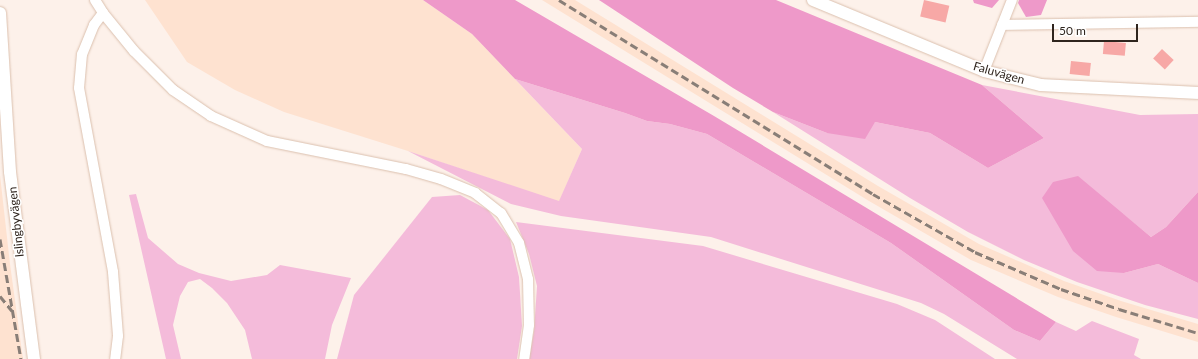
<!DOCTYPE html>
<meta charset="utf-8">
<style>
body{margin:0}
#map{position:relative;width:1198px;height:359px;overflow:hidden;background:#fdf1ea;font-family:Lato,sans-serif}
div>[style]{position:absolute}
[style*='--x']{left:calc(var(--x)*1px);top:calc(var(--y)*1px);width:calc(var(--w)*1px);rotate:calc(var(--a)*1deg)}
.built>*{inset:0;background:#fee2d0}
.green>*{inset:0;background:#f4bbda}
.forest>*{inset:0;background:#ee99c9}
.building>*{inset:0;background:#f7a8a6;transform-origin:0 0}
.roads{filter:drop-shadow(0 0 1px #dbc0ae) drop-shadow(0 0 1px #dbc0ae)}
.minor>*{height:10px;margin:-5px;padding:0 5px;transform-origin:5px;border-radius:5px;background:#fff}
.tertiary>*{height:12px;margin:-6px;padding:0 6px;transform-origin:6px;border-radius:6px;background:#fff}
.rail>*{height:3px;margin-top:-1.5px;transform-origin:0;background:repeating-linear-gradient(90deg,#897e77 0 8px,transparent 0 12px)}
span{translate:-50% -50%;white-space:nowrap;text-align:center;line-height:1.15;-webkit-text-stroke:3px #fff;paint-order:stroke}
.street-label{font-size:12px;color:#2f251e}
.scale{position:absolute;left:1052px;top:24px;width:86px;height:18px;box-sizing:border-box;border:2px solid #2f251e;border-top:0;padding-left:5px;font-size:12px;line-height:14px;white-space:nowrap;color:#2f251e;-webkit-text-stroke:3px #fff;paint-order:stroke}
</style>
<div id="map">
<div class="built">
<i style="clip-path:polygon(145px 0,423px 0,472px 34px,582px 149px,559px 202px,408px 151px,284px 112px,235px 90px,187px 62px)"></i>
<i style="clip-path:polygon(542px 0,575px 0,878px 186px,979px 244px,1064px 281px,1121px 301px,1198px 324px,1198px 342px,1116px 317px,1058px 297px,971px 260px,869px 201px)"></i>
<i style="clip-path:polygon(0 175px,10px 264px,23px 359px,0 359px)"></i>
</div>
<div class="green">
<i style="clip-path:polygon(515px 79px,625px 113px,647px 121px,670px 124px,707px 134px,891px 243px,1014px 330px,1040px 341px,1056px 322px,1076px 331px,1092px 321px,1139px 339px,1134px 355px,1141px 359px,1017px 359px,944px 314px,921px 303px,711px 237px,561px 216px,511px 204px,408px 151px,559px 201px,582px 149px)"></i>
<i style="clip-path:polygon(982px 85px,1140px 115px,1198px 114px,1198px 192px,1166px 227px,1151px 237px,1123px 214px,1124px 273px,1158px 264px,1198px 283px,1198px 319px,1145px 305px,1077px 282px,1024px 260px,968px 232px,910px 198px,773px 112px,827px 133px,875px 122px,930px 133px,988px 168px,1044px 138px)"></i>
<i style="clip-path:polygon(136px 194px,148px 238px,178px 264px,199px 273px,231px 281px,267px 275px,280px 265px,351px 278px,332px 325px,325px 359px,252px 359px,245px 330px,227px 303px,212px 288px,200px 279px,188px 282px,180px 296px,173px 325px,181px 359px,166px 359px,129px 195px)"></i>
<i style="clip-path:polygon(460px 195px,488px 210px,510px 239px,519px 277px,522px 326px,517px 359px,337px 359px,354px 295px,432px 197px)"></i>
<i style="clip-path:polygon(516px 222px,703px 246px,897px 304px,935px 320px,995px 359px,529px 359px,534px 331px,537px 286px,529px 254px)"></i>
</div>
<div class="forest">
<i style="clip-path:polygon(423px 0,515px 0,714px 116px,1056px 322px,1040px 341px,1014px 330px,891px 243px,707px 134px,670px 124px,647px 121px,625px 113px,515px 79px,472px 34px)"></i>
<i style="clip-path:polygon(599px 0,776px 0,982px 85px,1044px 138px,988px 168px,930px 133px,875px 122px,865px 139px,827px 133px,773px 112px,733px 88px)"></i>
<i style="clip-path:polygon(973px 0,999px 0,992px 8px,974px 3px)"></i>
<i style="clip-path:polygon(1019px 0,1047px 0,1041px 15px,1026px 17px,1018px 3px)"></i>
<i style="clip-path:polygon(1078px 176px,1151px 237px,1166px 227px,1198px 192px,1198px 283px,1158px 264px,1124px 273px,1097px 271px,1073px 251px,1042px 198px,1053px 182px)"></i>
</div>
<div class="building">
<i style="left:924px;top:0;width:26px;height:17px;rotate:13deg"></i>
<i style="left:1104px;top:41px;width:22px;height:13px;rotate:5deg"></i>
<i style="left:1162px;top:49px;width:16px;height:13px;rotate:43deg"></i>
<i style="left:1071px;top:61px;width:20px;height:13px;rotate:6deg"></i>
</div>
<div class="roads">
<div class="minor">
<i style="--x:95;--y:0;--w:15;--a:58"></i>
<i style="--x:103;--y:13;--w:49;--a:50.8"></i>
<i style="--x:134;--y:51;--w:55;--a:45"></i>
<i style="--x:173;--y:90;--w:46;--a:34.4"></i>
<i style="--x:211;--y:116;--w:61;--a:24.1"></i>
<i style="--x:267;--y:141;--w:142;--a:11.4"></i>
<i style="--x:406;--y:169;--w:36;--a:16"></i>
<i style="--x:441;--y:179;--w:37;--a:22"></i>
<i style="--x:475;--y:193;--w:33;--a:38"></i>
<i style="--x:501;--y:213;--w:35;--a:59"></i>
<i style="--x:519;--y:243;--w:37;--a:76"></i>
<i style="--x:528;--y:279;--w:46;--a:88.8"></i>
<i style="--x:529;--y:325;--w:34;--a:98"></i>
<i style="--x:103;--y:13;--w:15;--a:127"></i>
<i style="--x:94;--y:25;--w:31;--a:112"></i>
<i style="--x:82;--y:54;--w:34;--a:95"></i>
<i style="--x:79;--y:88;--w:187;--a:79.5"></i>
<i style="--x:113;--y:272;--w:64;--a:85.5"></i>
<i style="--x:118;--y:336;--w:23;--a:97"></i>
<i style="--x:1002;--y:25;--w:196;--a:-0.9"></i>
<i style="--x:984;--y:71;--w:76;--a:-68.5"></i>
</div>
<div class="tertiary">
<i style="--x:813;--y:0;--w:185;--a:22.5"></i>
<i style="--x:984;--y:71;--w:59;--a:13.8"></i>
<i style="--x:1041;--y:85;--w:157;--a:2.9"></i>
<i style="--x:0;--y:13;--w:159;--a:86.4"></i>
<i style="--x:10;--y:172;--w:189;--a:82.7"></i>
</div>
</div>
<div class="rail">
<i style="--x:559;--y:0;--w:369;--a:31.7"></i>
<i style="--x:873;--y:194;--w:117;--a:29.6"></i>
<i style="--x:975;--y:252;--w:94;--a:23.3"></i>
<i style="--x:1061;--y:289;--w:61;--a:19"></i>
<i style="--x:1119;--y:309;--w:83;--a:16.9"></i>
<i style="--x:0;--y:239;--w:122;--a:80.1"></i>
<i style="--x:0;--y:296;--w:19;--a:51"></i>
</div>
<div class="street-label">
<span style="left:999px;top:73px;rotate:16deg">Faluvägen</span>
<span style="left:16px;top:222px;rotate:-96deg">Islingbyvägen</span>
</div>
<div class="scale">50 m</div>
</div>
